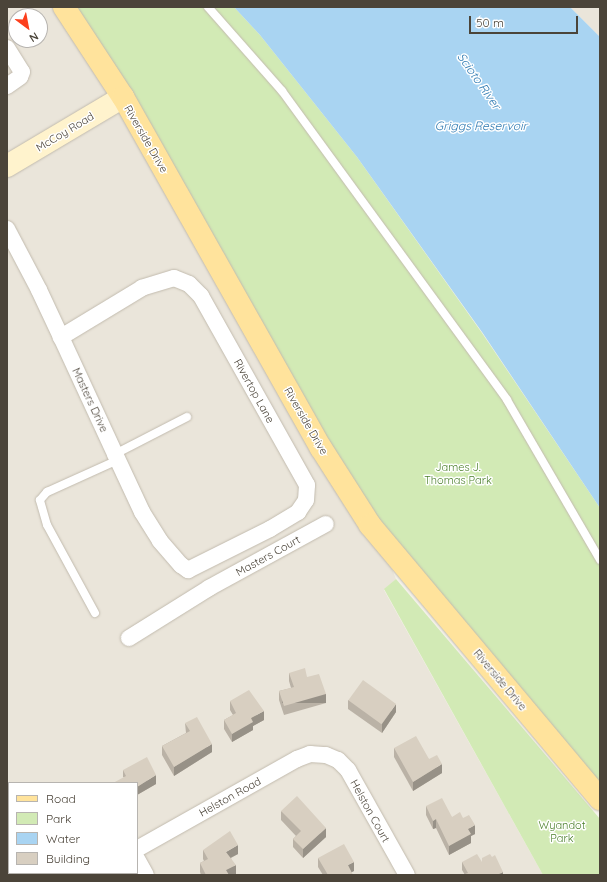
<!DOCTYPE html>
<style>
body{margin:0}
#map{position:relative;width:607px;height:882px;overflow:hidden;background:#f6f3ec;font-family:Quicksand,sans-serif}
div>[style]{position:absolute}
[style*='--x']{left:calc(var(--x)*1px);top:calc(var(--y)*1px);width:calc(var(--w)*1px);rotate:calc(var(--a)*1deg)}
.residential>*{inset:0;background:#eae5da}
.green>*{inset:0;background:#d2eab5}
.water>*{inset:0;background:#a9d4f2}
.roads{filter:drop-shadow(0 0 1px #c2bbae) drop-shadow(0 0 1px #c2bbae)}
.service>*{height:8px;margin:-4px;padding:0 4px;transform-origin:4px;border-radius:4px;background:#fff}
.minor>*{height:16px;margin:-8px;padding:0 8px;transform-origin:8px;border-radius:8px;background:#fff}
.secondary>*{height:22px;margin:-11px;padding:0 11px;transform-origin:11px;border-radius:11px;background:#fff3cd}
.primary>*{height:22px;margin:-11px;padding:0 11px;transform-origin:11px;border-radius:11px;background:#ffe39c}
.wall>*{inset:0;background:#bab2a6}
.shaded-wall>*{inset:0;background:#979187;transform-origin:0 0}
.building>*{inset:0;background:#d8cfc1;transform-origin:0 0}
span{translate:-50% -50%;white-space:nowrap;text-align:center;line-height:1.15;-webkit-text-stroke:3px #fff;paint-order:stroke}
.street-label{font-size:11px;color:#4b4439}
.park-label{font-size:11px;color:#4a7f2a}
.water-label{font-size:12px;color:#2e7ab2;font-style:italic}
.frame{position:absolute;inset:0;border:8px solid #4b4439;pointer-events:none}
.legend{position:absolute;left:8px;top:782px;width:130px;height:92px;box-sizing:border-box;background:#fff;border:1px solid #b7b4b0;margin:0;padding:5px 7px;list-style:none;font-size:12px;color:#4b4439}
.legend li{display:flex;align-items:center;gap:8px;height:20px}
.legend b{width:20px;border:1px solid #b7b4b0}
.north{position:absolute;left:8px;top:8px;width:40px;height:40px;box-sizing:border-box;background:#fff;border:1px solid #b7b4b0;border-radius:50%;rotate:148deg;font-size:11px;font-weight:700;line-height:16px;text-align:center;color:#4b4439}
.north::after{content:'';display:block;margin:auto;width:14px;height:18px;background:#fc3f1d;clip-path:polygon(50% 0,100% 100%,50% 72%,0 100%)}
.scale{position:absolute;left:469px;top:16px;width:109px;height:18px;box-sizing:border-box;border:2px solid #4b4439;border-top:0;padding-left:5px;font-size:12px;line-height:14px;white-space:nowrap;color:#4b4439;-webkit-text-stroke:3px #fff;paint-order:stroke}
</style>
<div id="map">
<div class="residential">
<i style="clip-path:polygon(evenodd,7px 7px,64px 7px,377px 532px,396px 579px,384px 590px,543px 875px,7px 875px,7px 7px,16px 16px,40px 16px,40px 40px,16px 40px,16px 16px,7px 7px,9px 783px,137px 783px,137px 873px,9px 873px,9px 783px)"></i>
<i style="clip-path:polygon(570px 7px,600px 7px,600px 37px)"></i>
</div>
<div class="green">
<i style="clip-path:polygon(64px 7px,234px 7px,260px 35px,357px 157px,482px 333px,600px 508px,600px 799px,377px 532px)"></i>
<i style="clip-path:polygon(396px 579px,600px 819px,600px 875px,543px 875px,384px 589px)"></i>
</div>
<div class="water">
<i style="clip-path:polygon(234px 7px,570px 7px,600px 37px,600px 508px,482px 332px,357px 157px,260px 35px)"></i>
</div>
<div class="roads">
<div class="service">
<i style="--x:208;--y:7;--w:112;--a:48.6"></i>
<i style="--x:282;--y:91;--w:382;--a:53.9"></i>
<i style="--x:507;--y:400;--w:185;--a:59.8"></i>
<i style="--x:115;--y:454;--w:81;--a:-27.2"></i>
<i style="--x:95;--y:613;--w:100;--a:-118.6"></i>
<i style="--x:47;--y:525;--w:26;--a:-106"></i>
<i style="--x:40;--y:500;--w:11;--a:-49"></i>
<i style="--x:47;--y:492;--w:78;--a:-24.3"></i>
</div>
<div class="minor">
<i style="--x:7;--y:48;--w:28;--a:58"></i>
<i style="--x:22;--y:72;--w:5;--a:112"></i>
<i style="--x:20;--y:77;--w:16;--a:145"></i>
<i style="--x:7;--y:229;--w:69;--a:62.3"></i>
<i style="--x:39;--y:290;--w:52;--a:64.9"></i>
<i style="--x:61;--y:337;--w:129;--a:65.2"></i>
<i style="--x:115;--y:454;--w:64;--a:65"></i>
<i style="--x:142;--y:512;--w:34;--a:58"></i>
<i style="--x:160;--y:541;--w:32;--a:49"></i>
<i style="--x:181;--y:565;--w:9;--a:36"></i>
<i style="--x:188;--y:570;--w:92;--a:-26.6"></i>
<i style="--x:270;--y:529;--w:33;--a:-31"></i>
<i style="--x:298;--y:512;--w:14;--a:-56"></i>
<i style="--x:306;--y:500;--w:15;--a:-86"></i>
<i style="--x:307;--y:485;--w:217;--a:-119.3"></i>
<i style="--x:201;--y:296;--w:17;--a:-135"></i>
<i style="--x:189;--y:284;--w:16;--a:-158"></i>
<i style="--x:174;--y:278;--w:34;--a:163"></i>
<i style="--x:142;--y:288;--w:95;--a:148.8"></i>
<i style="--x:129;--y:638;--w:94;--a:-32"></i>
<i style="--x:209;--y:588;--w:133;--a:-28.7"></i>
<i style="--x:137;--y:849;--w:184;--a:-29.4"></i>
<i style="--x:297;--y:759;--w:14;--a:-21"></i>
<i style="--x:310;--y:754;--w:16;--a:4"></i>
<i style="--x:326;--y:755;--w:13;--a:23"></i>
<i style="--x:338;--y:760;--w:14;--a:45"></i>
<i style="--x:348;--y:770;--w:120;--a:60.7"></i>
<i style="--x:137;--y:859;--w:18;--a:61"></i>
<i style="--x:91;--y:875;--w:4;--a:-27"></i>
</div>
<div class="secondary">
<i style="--x:7;--y:166;--w:135;--a:-30.7"></i>
</div>
<div class="primary">
<i style="--x:64;--y:7;--w:108;--a:56.8"></i>
<i style="--x:123;--y:97;--w:403;--a:60.6"></i>
<i style="--x:321;--y:448;--w:91;--a:57.5"></i>
<i style="--x:370;--y:525;--w:358;--a:50"></i>
</div>
</div>
<div class="wall">
<i style="clip-path:polygon(289px 673px,307px 677px,326px 703px,284px 715px,279px 700px,279px 691px,291px 688px,289px 681px)"></i>
<i style="clip-path:polygon(348px 700px,396px 712px,382px 733px,348px 709px)"></i>
<i style="clip-path:polygon(230px 701px,264px 720px,253px 726px,253px 730px,232px 742px,224px 729px,224px 720px,233px 715px,230px 710px)"></i>
<i style="clip-path:polygon(185px 723px,212px 752px,174px 776px,162px 755px,162px 746px,186px 733px)"></i>
<i style="clip-path:polygon(394px 748px,429px 759px,442px 773px,413px 791px,394px 757px)"></i>
<i style="clip-path:polygon(123px 770px,156px 784px,137px 795px,137px 783px,123px 777px)"></i>
<i style="clip-path:polygon(426px 806px,452px 817px,463px 818px,475px 834px,471px 836px,471px 843px,449px 855px,436px 828px,433px 829px,426px 815px)"></i>
<i style="clip-path:polygon(281px 811px,326px 837px,303px 858px,293px 847px,293px 839px,296px 836px,281px 820px)"></i>
<i style="clip-path:polygon(203px 850px,238px 854px,231px 858px,236px 874px,234px 875px,201px 875px,200px 872px,200px 863px,204px 861px,203px 859px)"></i>
<i style="clip-path:polygon(318px 858px,354px 871px,351px 872px,353px 875px,323px 875px,318px 867px)"></i>
<i style="clip-path:polygon(462px 862px,482px 862px,503px 875px,465px 875px,462px 870px)"></i>
</div>
<div class="shaded-wall">
<i style="left:326px;top:694px;width:9px;height:44px;rotate:90deg"></i>
<i style="clip-path:polygon(396px 704px,396px 712px,382px 733px,382px 724px)"></i>
<i style="clip-path:polygon(264px 711px,264px 720px,253px 726px,253px 730px,232px 742px,232px 734px,251px 718px)"></i>
<i style="clip-path:polygon(212px 744px,212px 752px,174px 776px,174px 767px)"></i>
<i style="clip-path:polygon(442px 764px,442px 773px,413px 791px,413px 782px)"></i>
<i style="clip-path:polygon(156px 775px,156px 784px,137px 795px,137px 787px)"></i>
<i style="clip-path:polygon(436px 819px,436px 828px,433px 829px,433px 821px)"></i>
<i style="clip-path:polygon(475px 825px,475px 834px,471px 836px,471px 843px,449px 855px,449px 846px,468px 829px)"></i>
<i style="clip-path:polygon(326px 828px,326px 837px,303px 858px,303px 849px)"></i>
<i style="clip-path:polygon(238px 845px,238px 854px,226px 860px,226px 852px)"></i>
<i style="clip-path:polygon(9px 858px,9px 867px,8px 868px,8px 859px)"></i>
<i style="clip-path:polygon(354px 862px,354px 871px,348px 874px,348px 865px)"></i>
<i style="clip-path:polygon(236px 865px,236px 874px,234px 875px,226px 875px,226px 870px)"></i>
<i style="clip-path:polygon(503px 872px,503px 875px,497px 875px)"></i>
</div>
<div class="building">
<i style="clip-path:polygon(305px 668px,307px 677px,319px 674px,326px 694px,284px 706px,279px 691px,294px 687px,289px 673px)"></i>
<i style="left:363px;top:680px;width:41px;height:25px;rotate:36deg"></i>
<i style="clip-path:polygon(249px 690px,264px 711px,251px 718px,253px 722px,232px 734px,224px 720px,236px 713px,230px 701px)"></i>
<i style="clip-path:polygon(197px 717px,212px 744px,174px 767px,162px 746px,190px 731px,185px 723px)"></i>
<i style="clip-path:polygon(416px 736px,429px 759px,437px 755px,442px 764px,413px 782px,394px 748px)"></i>
<i style="clip-path:polygon(147px 757px,156px 775px,137px 787px,137px 783px,113px 783px,126px 776px,123px 770px)"></i>
<i style="clip-path:polygon(297px 796px,326px 828px,303px 849px,293px 839px,301px 831px,281px 811px)"></i>
<i style="clip-path:polygon(442px 798px,452px 817px,460px 812px,463px 818px,469px 815px,475px 825px,468px 829px,471px 834px,449px 846px,436px 819px,433px 821px,426px 806px)"></i>
<i style="clip-path:polygon(9px 812px,9px 858px,8px 859px,7px 857px,7px 813px)"></i>
<i style="clip-path:polygon(230px 831px,238px 845px,226px 852px,236px 865px,226px 870px,229px 875px,206px 875px,200px 863px,208px 859px,203px 850px)"></i>
<i style="clip-path:polygon(344px 844px,354px 862px,348px 865px,353px 875px,328px 875px,318px 858px)"></i>
<i style="clip-path:polygon(477px 854px,482px 862px,482px 858px,490px 854px,492px 857px,495px 855px,503px 872px,497px 875px,465px 875px,465px 874px,468px 873px,462px 862px)"></i>
</div>
<div class="street-label">
<span style="left:65px;top:132px;rotate:-31deg">McCoy Road</span>
<span style="left:146px;top:139px;rotate:60deg">Riverside Drive</span>
<span style="left:254px;top:391px;rotate:61deg">Rivertop Lane</span>
<span style="left:90px;top:400px;rotate:65deg">Masters Drive</span>
<span style="left:306px;top:421px;rotate:60deg">Riverside Drive</span>
<span style="left:268px;top:556px;rotate:-29deg">Masters Court</span>
<span style="left:500px;top:680px;rotate:50deg">Riverside Drive</span>
<span style="left:230px;top:797px;rotate:-29deg">Helston Road</span>
<span style="left:370px;top:811px;rotate:61deg">Helston Court</span>
</div>
<div class="park-label">
<span style="left:458px;top:474px">James J.<br>Thomas Park</span>
<span style="left:562px;top:832px">Wyandot<br>Park</span>
</div>
<div class="water-label">
<span style="left:479px;top:81px;rotate:55deg">Scioto River</span>
<span style="left:481px;top:126px">Griggs Reservoir</span>
</div>
<div class="frame"></div>
<ul class="legend">
<li><b style="height:5px;background:#ffe39c"></b>Road</li>
<li><b style="height:11px;background:#d2eab5"></b>Park</li>
<li><b style="height:11px;background:#a9d4f2"></b>Water</li>
<li><b style="height:11px;background:#d8cfc1"></b>Building</li>
</ul>
<div class="north">N</div>
<div class="scale">50 m</div>
</div>
